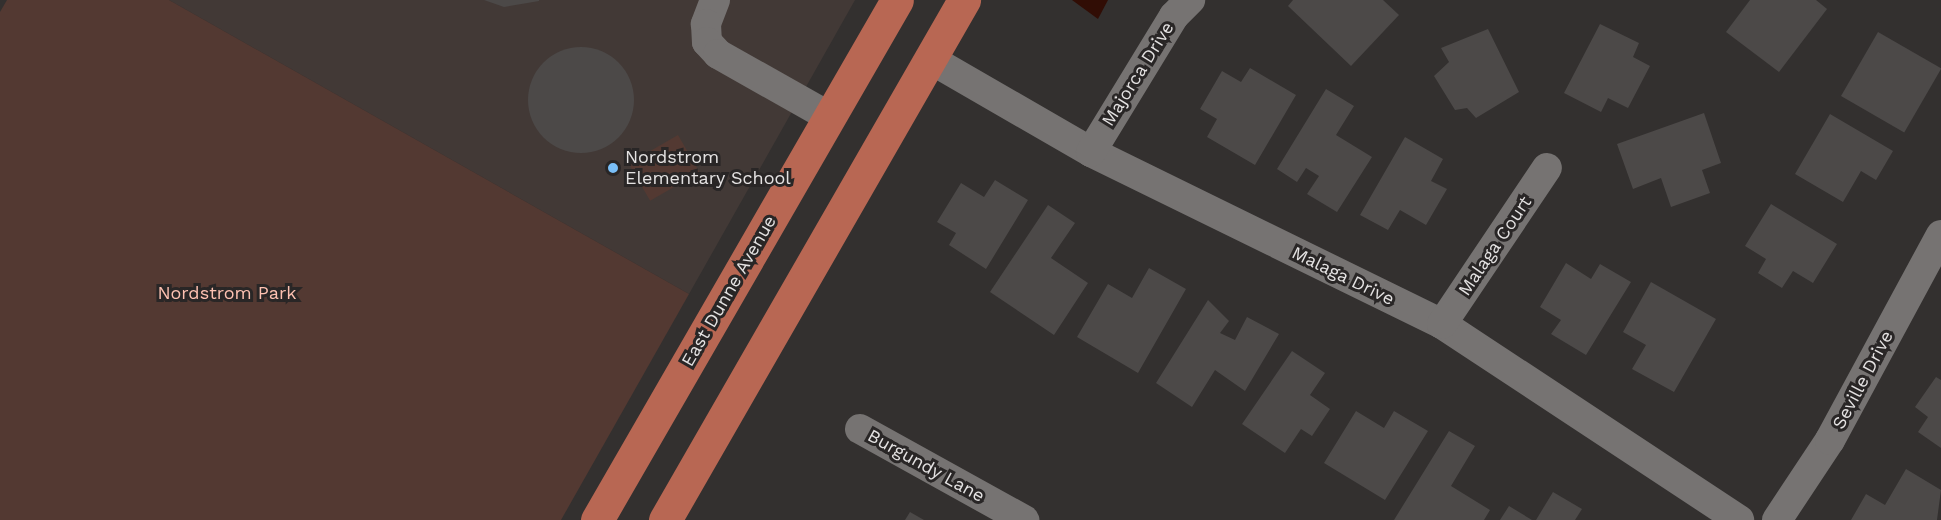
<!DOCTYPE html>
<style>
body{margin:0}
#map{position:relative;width:1941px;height:520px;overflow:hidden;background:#33302f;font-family:"Work Sans",sans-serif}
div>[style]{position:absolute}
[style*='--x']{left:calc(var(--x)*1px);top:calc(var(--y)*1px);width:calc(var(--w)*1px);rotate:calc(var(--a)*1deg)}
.built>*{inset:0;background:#423936}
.green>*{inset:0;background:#533932;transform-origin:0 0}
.water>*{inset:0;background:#310d05}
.building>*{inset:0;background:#4c4948;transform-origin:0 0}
.round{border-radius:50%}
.minor>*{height:30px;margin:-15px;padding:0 15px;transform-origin:15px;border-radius:15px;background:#767372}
.major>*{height:33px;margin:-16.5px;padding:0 16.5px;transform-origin:16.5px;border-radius:16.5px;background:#b86753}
.dots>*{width:16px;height:16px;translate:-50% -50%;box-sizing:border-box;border:3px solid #292626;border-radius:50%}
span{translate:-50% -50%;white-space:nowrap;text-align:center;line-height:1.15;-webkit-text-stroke:6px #292626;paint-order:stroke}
.street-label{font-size:18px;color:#e4e2e2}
.poi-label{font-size:18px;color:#e4e2e2}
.left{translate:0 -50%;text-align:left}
.park-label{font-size:18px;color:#fdc1b1}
</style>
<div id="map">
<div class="built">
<i style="clip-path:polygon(169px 0,855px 0,689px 294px)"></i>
</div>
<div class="green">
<i style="clip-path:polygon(7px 0,169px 0,689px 294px,561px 520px,0 520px,0 12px)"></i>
<i style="left:678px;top:135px;width:43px;height:57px;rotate:60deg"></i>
</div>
<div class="water">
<i style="clip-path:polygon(1072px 0,1108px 0,1098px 19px)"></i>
</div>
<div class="building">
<i style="clip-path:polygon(484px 0,539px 0,539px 1px,504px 7px)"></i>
<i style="clip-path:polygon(1293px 0,1383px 0,1399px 15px,1351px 66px,1288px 6px)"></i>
<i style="clip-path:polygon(1750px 0,1816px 0,1827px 9px,1779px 72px,1726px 32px)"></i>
<i style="clip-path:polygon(1600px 24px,1639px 43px,1633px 57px,1650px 66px,1628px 108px,1608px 98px,1601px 112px,1564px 93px)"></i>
<i style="clip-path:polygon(1488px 29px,1519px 92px,1476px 118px,1467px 108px,1455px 110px,1434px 76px,1449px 62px,1441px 48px)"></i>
<i style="left:1878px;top:32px;width:73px;height:74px;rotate:30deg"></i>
<i class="round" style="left:528px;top:47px;width:106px;height:106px"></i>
<i style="clip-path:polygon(1250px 68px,1296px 95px,1255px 165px,1207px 137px,1217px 119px,1200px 109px,1222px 71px,1241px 82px)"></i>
<i style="clip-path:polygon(1326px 89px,1354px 106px,1336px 135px,1372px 157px,1337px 212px,1307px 194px,1319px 176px,1306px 168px,1297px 182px,1277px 169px)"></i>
<i style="clip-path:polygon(1704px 113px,1721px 163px,1702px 170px,1710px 193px,1671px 207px,1661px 178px,1633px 189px,1617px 144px)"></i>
<i style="clip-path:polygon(1830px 114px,1893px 151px,1876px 180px,1861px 171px,1843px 202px,1795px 174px)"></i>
<i style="clip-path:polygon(1405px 137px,1443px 159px,1431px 181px,1447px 189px,1426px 225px,1400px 210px,1388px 230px,1360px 215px)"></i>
<i style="clip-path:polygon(995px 180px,1028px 200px,986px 269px,949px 245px,956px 233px,937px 222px,961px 183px,984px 197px)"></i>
<i style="clip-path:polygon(1771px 204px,1837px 244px,1813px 283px,1793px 271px,1782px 288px,1758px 273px,1766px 259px,1745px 246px)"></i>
<i style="clip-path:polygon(1048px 205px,1075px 223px,1051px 258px,1088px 283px,1054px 335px,990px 292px)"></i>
<i style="clip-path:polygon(1566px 263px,1591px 279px,1600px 264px,1631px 282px,1586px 355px,1551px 334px,1561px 320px,1540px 307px)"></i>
<i style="clip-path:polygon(1149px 268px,1186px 289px,1138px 373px,1077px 337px,1108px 284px,1132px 298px)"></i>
<i style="clip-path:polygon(1651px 282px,1716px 319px,1674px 392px,1632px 369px,1646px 345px,1623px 332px)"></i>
<i style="clip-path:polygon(1208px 300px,1229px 321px,1220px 333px,1235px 340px,1247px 317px,1279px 334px,1245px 391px,1215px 370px,1192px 407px,1156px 383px)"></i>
<i style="clip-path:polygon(1292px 351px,1325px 373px,1310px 395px,1330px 409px,1312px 436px,1301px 429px,1285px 453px,1242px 424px)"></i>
<i style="clip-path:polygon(1936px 377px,1941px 380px,1941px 448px,1918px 432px,1928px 417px,1915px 407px)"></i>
<i style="clip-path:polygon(1356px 411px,1384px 428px,1394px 411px,1428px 431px,1385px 500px,1324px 463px)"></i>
<i style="clip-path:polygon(1449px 431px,1475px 446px,1451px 486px,1490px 510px,1484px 520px,1394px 520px)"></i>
<i style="clip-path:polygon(1906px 469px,1941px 490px,1937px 520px,1851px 520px,1866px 494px,1885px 505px)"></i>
<i style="clip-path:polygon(1553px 492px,1582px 509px,1575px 520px,1536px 520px)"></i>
<i style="clip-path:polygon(1509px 506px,1532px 520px,1500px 520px)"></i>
<i style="clip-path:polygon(910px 512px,924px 520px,905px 520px)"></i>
</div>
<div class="minor">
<i style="--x:715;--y:0;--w:26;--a:111"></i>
<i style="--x:706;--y:24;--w:18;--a:87"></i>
<i style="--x:707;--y:42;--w:16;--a:47"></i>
<i style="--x:718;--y:54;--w:129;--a:29.4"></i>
<i style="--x:930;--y:59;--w:186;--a:30"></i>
<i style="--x:1091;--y:152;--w:391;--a:26.1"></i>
<i style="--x:1442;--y:324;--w:356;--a:33.4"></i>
<i style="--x:1091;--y:152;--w:159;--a:-58.6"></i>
<i style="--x:1174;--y:16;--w:23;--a:-45"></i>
<i style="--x:1442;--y:324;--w:188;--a:-56.1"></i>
<i style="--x:860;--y:429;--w:188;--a:29"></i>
<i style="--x:1777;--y:520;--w:96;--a:-56.5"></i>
<i style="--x:1830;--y:440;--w:233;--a:-61.6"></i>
</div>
<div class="major">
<i style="--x:597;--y:520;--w:600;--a:-60.02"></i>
<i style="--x:665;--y:520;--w:600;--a:-60.1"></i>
</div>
<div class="dots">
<i style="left:613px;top:168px;background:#7abff8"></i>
</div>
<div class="street-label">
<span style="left:1138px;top:74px;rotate:-58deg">Majorca Drive</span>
<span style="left:1495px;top:246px;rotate:-56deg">Malaga Court</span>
<span style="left:1343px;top:276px;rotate:26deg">Malaga Drive</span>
<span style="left:729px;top:291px;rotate:-60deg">East Dunne Avenue</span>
<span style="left:1863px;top:380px;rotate:-62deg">Seville Drive</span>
<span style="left:926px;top:466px;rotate:29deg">Burgundy Lane</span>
</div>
<div class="poi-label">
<span class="left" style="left:625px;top:168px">Nordstrom<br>Elementary School</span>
</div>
<div class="park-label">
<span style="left:227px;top:293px">Nordstrom Park</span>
</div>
</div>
